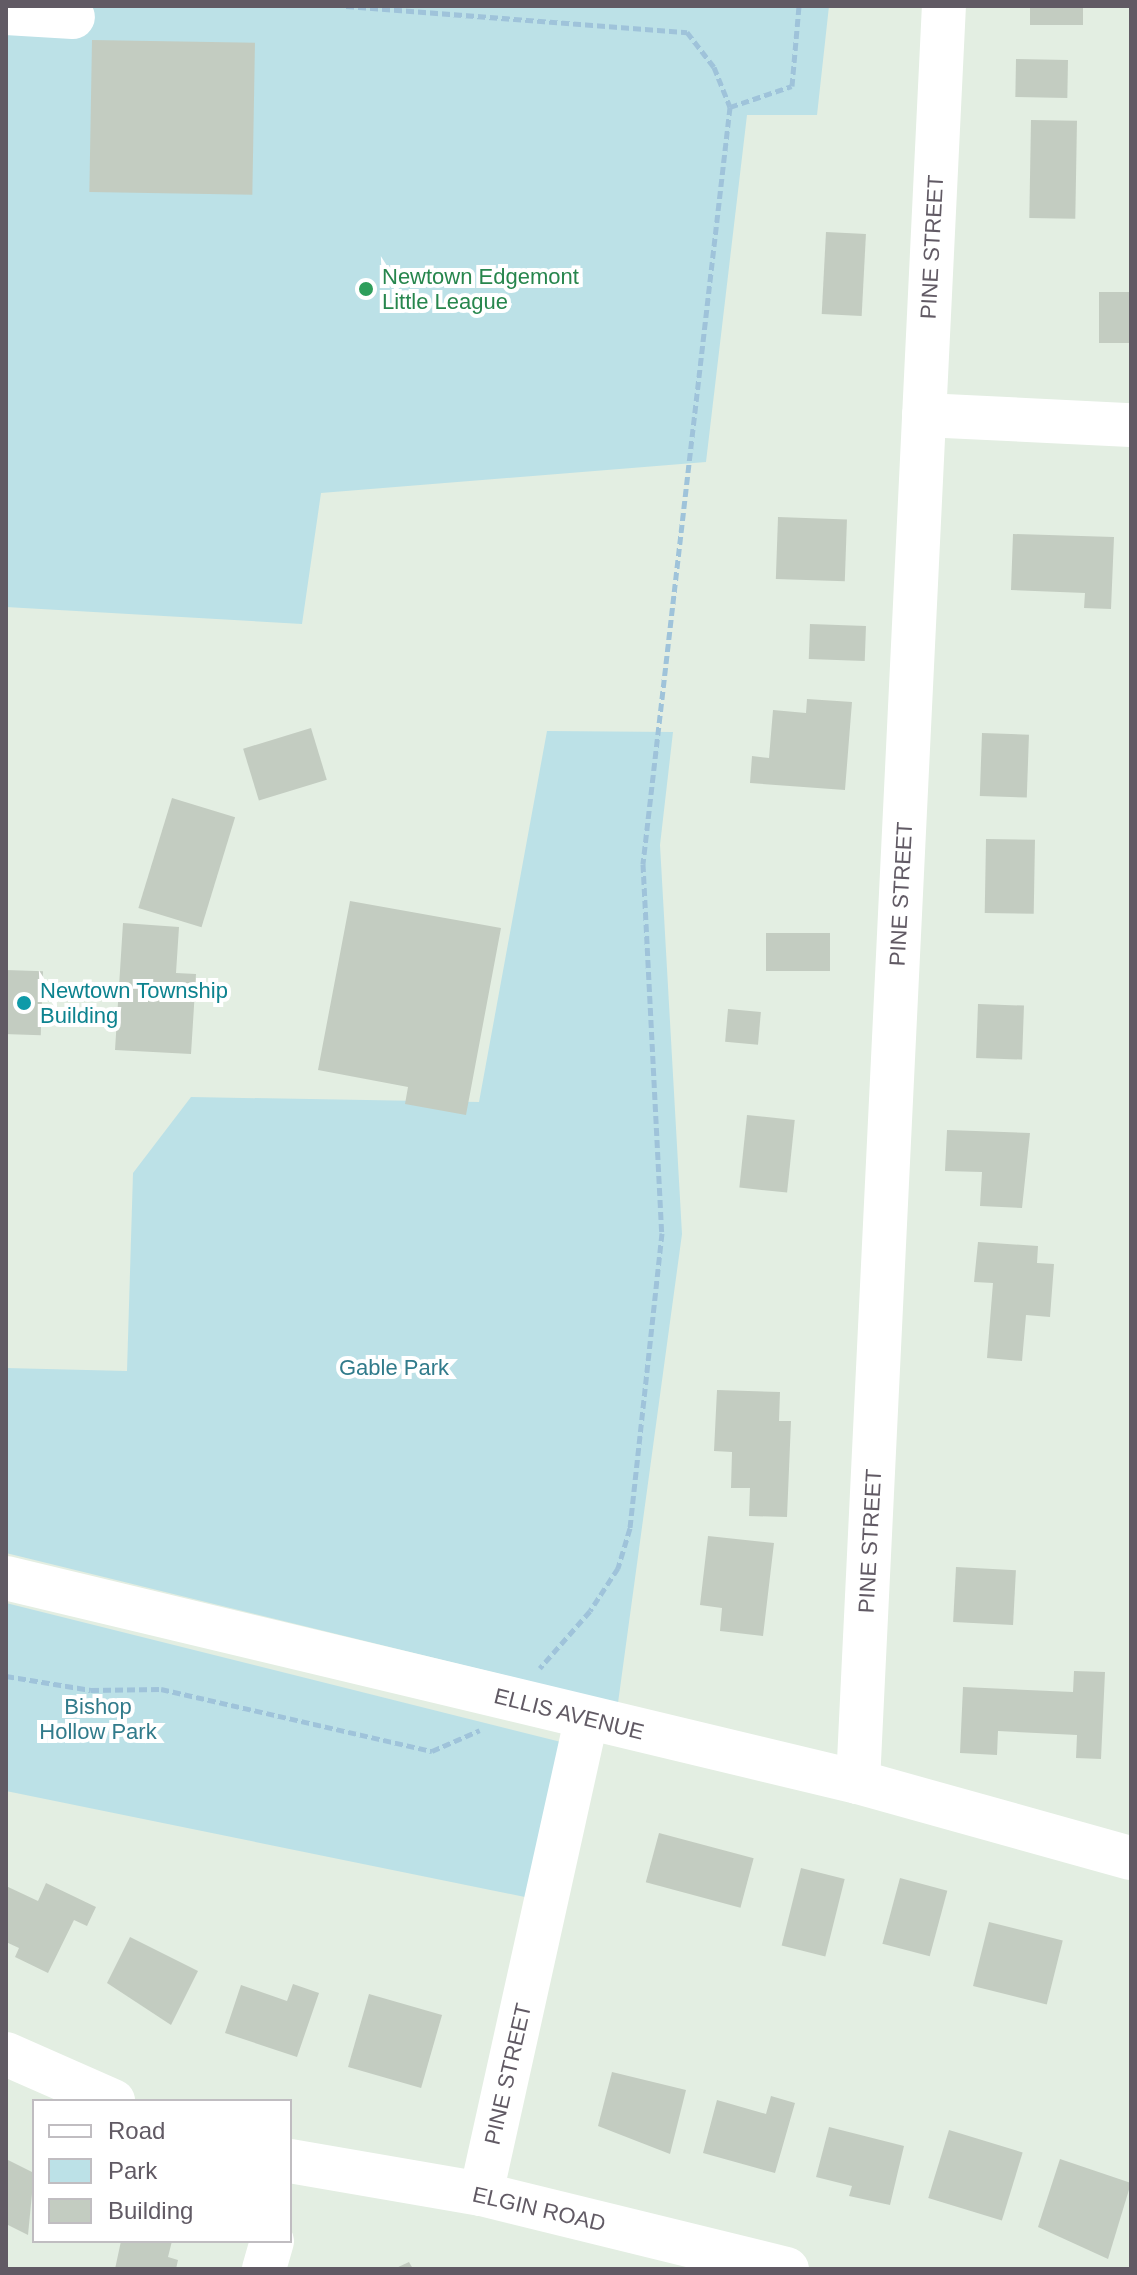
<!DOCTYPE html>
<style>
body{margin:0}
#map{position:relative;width:1137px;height:2275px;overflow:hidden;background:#e3eee2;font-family:Arial,sans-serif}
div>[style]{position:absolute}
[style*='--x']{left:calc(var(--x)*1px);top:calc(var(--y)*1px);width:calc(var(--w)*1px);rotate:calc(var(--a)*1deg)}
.green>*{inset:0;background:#bce1e7}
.building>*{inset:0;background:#c3ccc1;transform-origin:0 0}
.path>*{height:5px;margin-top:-2.5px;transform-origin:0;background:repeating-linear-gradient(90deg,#9fc3da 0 8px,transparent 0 12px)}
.minor>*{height:44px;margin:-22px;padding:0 22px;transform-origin:22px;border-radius:22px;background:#fff}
.dots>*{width:22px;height:22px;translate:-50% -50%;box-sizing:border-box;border:4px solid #fff;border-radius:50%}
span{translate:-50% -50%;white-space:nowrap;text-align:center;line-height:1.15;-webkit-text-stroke:8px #fff;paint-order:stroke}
.street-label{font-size:22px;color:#615a64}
.leisure-label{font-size:22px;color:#27864d}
.left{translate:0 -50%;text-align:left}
.culture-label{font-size:22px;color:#0d838f}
.park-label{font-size:22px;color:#317b8b}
.frame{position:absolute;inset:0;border:8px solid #615a64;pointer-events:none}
.legend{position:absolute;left:32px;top:2099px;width:260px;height:144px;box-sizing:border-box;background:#fff;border:2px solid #c0bdc1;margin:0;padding:10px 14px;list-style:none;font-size:24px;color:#615a64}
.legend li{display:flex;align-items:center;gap:16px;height:40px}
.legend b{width:40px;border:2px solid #c0bdc1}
</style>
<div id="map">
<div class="green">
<i style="clip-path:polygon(6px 6px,829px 6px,817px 115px,747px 115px,706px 462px,321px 493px,302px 624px,6px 607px)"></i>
<i style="clip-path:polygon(547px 731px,673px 732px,660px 845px,682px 1234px,618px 1703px,6px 1553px,6px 1368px,127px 1371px,133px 1173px,191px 1097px,479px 1102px)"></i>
<i style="clip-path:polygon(6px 1603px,561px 1742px,525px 1897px,6px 1791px)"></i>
</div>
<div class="building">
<i style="left:1030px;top:6px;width:53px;height:19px"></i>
<i style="left:92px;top:40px;width:163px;height:152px;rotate:1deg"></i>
<i style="left:1016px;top:59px;width:52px;height:38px;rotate:1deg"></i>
<i style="left:1031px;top:120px;width:46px;height:98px;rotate:1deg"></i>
<i style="left:826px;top:232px;width:40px;height:82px;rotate:3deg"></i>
<i style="left:1099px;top:292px;width:32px;height:51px"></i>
<i style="left:778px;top:517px;width:69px;height:62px;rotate:2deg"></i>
<i style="clip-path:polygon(1013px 534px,1114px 537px,1111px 609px,1084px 608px,1085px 593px,1011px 590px)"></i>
<i style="left:810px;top:624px;width:56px;height:35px;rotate:2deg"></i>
<i style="clip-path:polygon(807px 699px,852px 702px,845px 790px,750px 783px,752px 756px,769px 758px,773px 710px,806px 713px)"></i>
<i style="left:311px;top:728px;width:54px;height:71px;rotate:73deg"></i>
<i style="left:982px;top:733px;width:47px;height:63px;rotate:2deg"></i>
<i style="left:172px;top:798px;width:66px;height:115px;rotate:17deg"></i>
<i style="left:986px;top:839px;width:49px;height:74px;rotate:1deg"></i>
<i style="clip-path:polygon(350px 901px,501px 928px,466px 1115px,405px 1104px,408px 1087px,318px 1070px)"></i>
<i style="clip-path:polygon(123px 923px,179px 927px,176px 973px,196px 974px,191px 1054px,115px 1050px)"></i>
<i style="left:766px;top:933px;width:64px;height:38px"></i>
<i style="left:6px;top:970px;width:37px;height:64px;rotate:2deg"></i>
<i style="left:978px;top:1004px;width:46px;height:54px;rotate:2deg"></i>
<i style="left:728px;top:1009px;width:33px;height:33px;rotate:5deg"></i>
<i style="left:747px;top:1115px;width:48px;height:73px;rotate:6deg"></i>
<i style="clip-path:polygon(947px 1130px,1030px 1133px,1022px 1208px,980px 1206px,982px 1172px,945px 1171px)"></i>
<i style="clip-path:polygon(978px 1242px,1038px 1246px,1037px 1263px,1054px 1264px,1050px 1317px,1026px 1315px,1022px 1361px,987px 1358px,993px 1283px,974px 1282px)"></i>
<i style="clip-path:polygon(717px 1390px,780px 1392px,779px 1421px,791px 1421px,787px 1517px,749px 1516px,750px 1488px,731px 1488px,732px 1452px,714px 1451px)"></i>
<i style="clip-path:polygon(708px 1536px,774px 1543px,763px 1636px,720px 1631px,722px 1608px,700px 1605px)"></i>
<i style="left:956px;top:1567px;width:60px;height:55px;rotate:3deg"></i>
<i style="clip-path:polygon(1074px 1671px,1105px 1672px,1101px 1759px,1076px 1758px,1077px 1735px,998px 1731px,997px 1755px,960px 1753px,963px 1687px,1073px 1692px)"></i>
<i style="left:659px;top:1833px;width:98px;height:51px;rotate:15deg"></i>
<i style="left:801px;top:1868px;width:45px;height:80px;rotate:14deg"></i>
<i style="left:900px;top:1878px;width:49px;height:68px;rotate:15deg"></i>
<i style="clip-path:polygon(46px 1883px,96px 1907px,87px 1926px,74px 1920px,48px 1973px,15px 1957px,19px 1948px,6px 1942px,6px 1886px,38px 1901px)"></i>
<i style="left:989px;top:1922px;width:76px;height:66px;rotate:14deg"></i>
<i style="clip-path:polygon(130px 1937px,198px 1971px,171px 2025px,107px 1983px)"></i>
<i style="clip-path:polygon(293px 1984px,319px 1993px,297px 2057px,225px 2033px,241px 1985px,287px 2001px)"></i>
<i style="left:369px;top:1994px;width:76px;height:76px;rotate:16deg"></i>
<i style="clip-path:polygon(612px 2072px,686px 2090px,670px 2154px,598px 2126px)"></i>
<i style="clip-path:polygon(771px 2096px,795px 2103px,775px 2173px,703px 2153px,717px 2100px,766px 2114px)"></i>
<i style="clip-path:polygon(829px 2127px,904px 2146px,890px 2205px,849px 2196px,852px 2186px,816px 2177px)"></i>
<i style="left:949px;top:2130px;width:77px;height:71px;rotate:17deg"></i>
<i style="clip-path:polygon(6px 2159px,34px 2173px,28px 2235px,6px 2224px)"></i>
<i style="clip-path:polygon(1060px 2159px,1131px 2183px,1108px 2259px,1038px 2227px)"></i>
<i style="clip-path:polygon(121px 2241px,172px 2241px,168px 2257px,178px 2260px,176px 2269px,115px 2269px)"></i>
<i style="clip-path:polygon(409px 2262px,413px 2269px,394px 2269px)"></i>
</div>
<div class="path">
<i style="--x:346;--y:6;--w:342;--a:4.4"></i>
<i style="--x:687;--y:32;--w:44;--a:52.4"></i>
<i style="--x:714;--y:67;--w:43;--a:68.2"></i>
<i style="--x:730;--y:107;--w:762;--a:96.56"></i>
<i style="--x:643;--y:864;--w:369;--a:87.1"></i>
<i style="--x:662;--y:1233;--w:297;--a:96.2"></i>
<i style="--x:630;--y:1528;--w:42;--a:106.7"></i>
<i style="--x:618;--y:1568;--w:51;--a:123.1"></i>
<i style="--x:590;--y:1611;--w:76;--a:131.3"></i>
<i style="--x:730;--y:107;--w:65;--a:-18.7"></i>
<i style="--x:792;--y:86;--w:80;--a:-85"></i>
<i style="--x:6;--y:1676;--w:86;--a:9.4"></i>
<i style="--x:91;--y:1690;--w:70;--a:-0.8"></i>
<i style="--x:161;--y:1689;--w:278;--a:12.9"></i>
<i style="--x:432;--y:1751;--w:52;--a:-23.6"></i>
</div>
<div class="minor">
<i style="--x:6;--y:13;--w:67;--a:3.4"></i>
<i style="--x:924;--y:415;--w:207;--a:2.8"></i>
<i style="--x:6;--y:1578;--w:876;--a:13.47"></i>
<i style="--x:858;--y:1782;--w:283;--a:15.6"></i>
<i style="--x:858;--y:1782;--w:1778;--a:-87.23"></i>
<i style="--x:6;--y:2054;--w:117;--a:23.7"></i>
<i style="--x:290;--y:2161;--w:194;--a:9.8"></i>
<i style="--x:481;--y:2194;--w:315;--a:13.8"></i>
<i style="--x:481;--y:2194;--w:485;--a:-77.5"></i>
<i style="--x:264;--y:2269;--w:29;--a:-74"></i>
</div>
<div class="dots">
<i style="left:366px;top:289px;background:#2e9e5b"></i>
<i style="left:24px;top:1003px;background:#0f9aa8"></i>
</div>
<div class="street-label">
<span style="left:932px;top:247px;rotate:-87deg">PINE STREET</span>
<span style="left:901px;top:894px;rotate:-87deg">PINE STREET</span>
<span style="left:870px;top:1541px;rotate:-87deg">PINE STREET</span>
<span style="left:569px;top:1714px;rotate:14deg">ELLIS AVENUE</span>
<span style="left:508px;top:2074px;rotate:-77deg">PINE STREET</span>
<span style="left:539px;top:2209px;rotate:13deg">ELGIN ROAD</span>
</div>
<div class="leisure-label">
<span class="left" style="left:382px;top:289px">Newtown Edgemont<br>Little League</span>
</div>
<div class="culture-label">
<span class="left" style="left:40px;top:1003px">Newtown Township<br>Building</span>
</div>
<div class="park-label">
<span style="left:394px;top:1368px">Gable Park</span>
<span style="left:98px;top:1719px">Bishop<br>Hollow Park</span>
</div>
<div class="frame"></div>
<ul class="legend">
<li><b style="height:10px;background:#fff"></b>Road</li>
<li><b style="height:22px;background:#bce1e7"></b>Park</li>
<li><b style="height:22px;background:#c3ccc1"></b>Building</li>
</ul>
</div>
